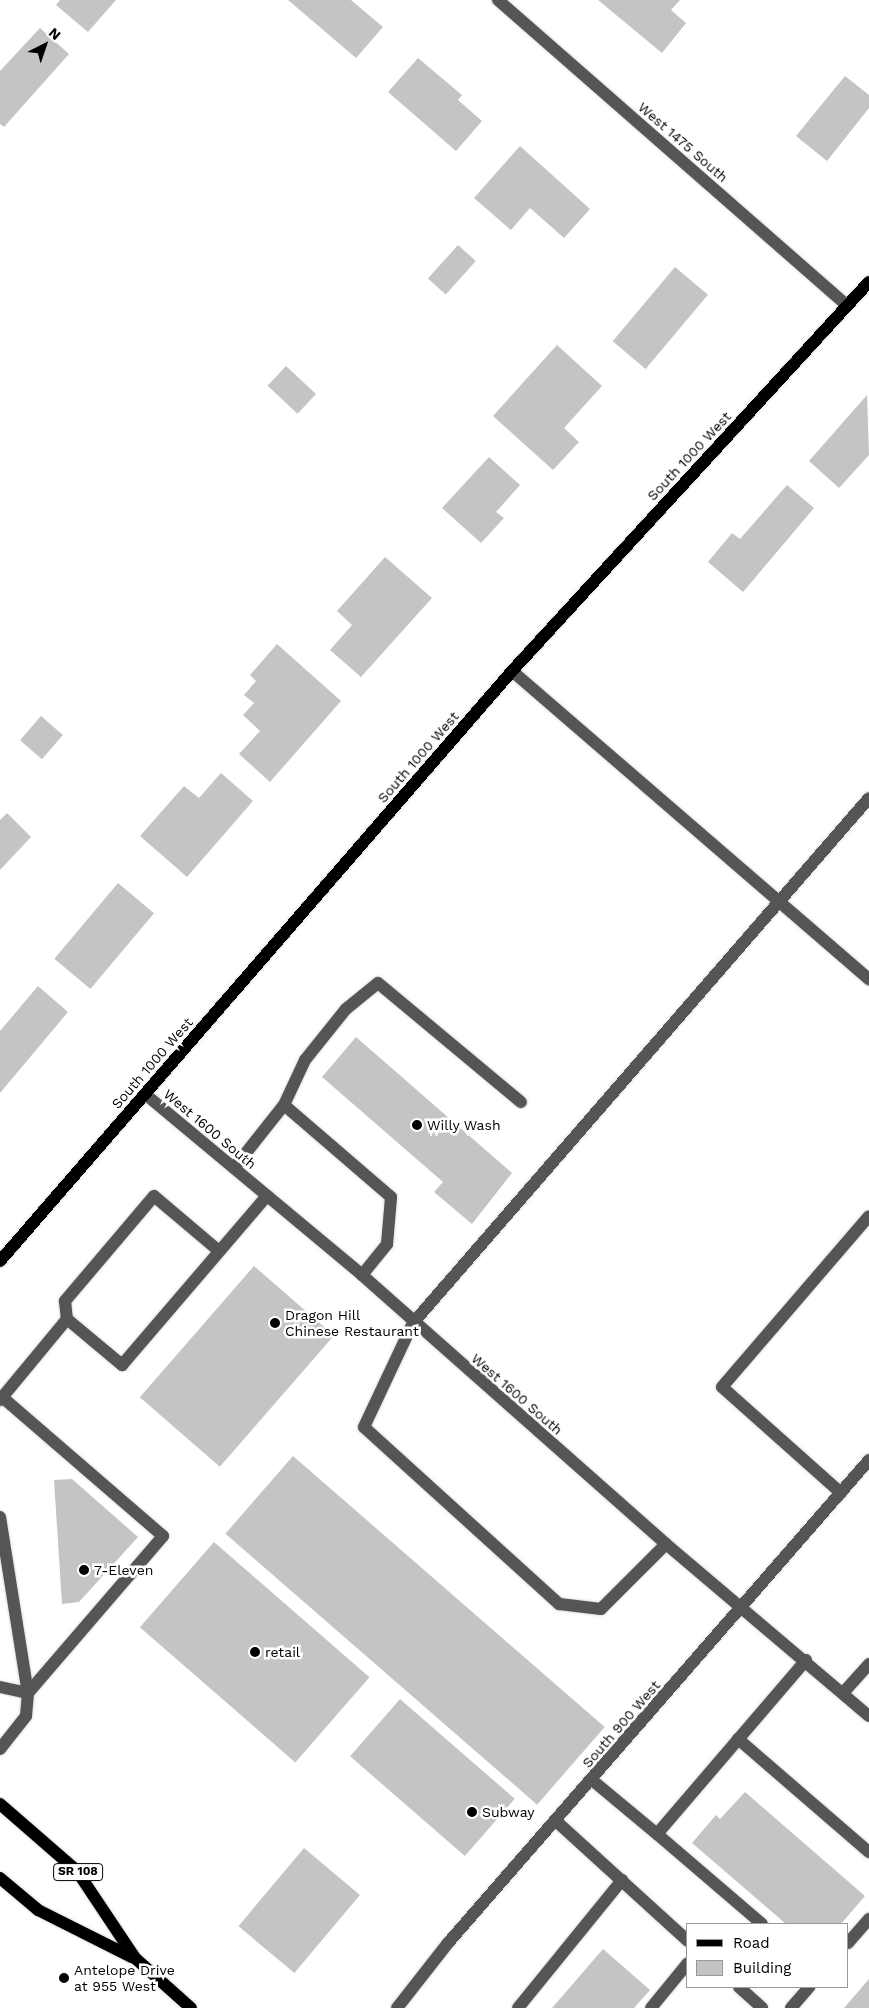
<!DOCTYPE html>
<style>
body{margin:0}
#map{position:relative;width:869px;height:2008px;overflow:hidden;background:#fff;font-family:"Work Sans",sans-serif}
div>[style]{position:absolute}
[style*='--x']{left:calc(var(--x)*1px);top:calc(var(--y)*1px);width:calc(var(--w)*1px);rotate:calc(var(--a)*1deg)}
.building>*{inset:0;background:#c4c4c4;transform-origin:0 0}
.roads{filter:drop-shadow(0 0 1px #dbdbdb) drop-shadow(0 0 1px #dbdbdb)}
.minor>*{height:12px;margin:-6px;padding:0 6px;transform-origin:6px;border-radius:6px;background:#555}
.major>*{height:12px;margin:-6px;padding:0 6px;transform-origin:6px;border-radius:6px;background:#000}
.dots>*{width:14px;height:14px;translate:-50% -50%;box-sizing:border-box;border:2px solid #fff;border-radius:50%}
span{translate:-50% -50%;white-space:nowrap;text-align:center;line-height:1.15;-webkit-text-stroke:5px #fff;paint-order:stroke}
.shield-label span{padding:1px 4px;background:#fff;border:1px solid;border-radius:4px;-webkit-text-stroke-width:0}
.shield-label{font-size:12px;color:#000;font-weight:700}
.street-label{font-size:14px;color:#000}
.poi-label{font-size:14px;color:#000}
.left{translate:0 -50%;text-align:left}
.legend{position:absolute;left:686px;top:1923px;width:162px;height:65px;box-sizing:border-box;background:#fff;border:1px solid #999;margin:0;padding:6px 9px;list-style:none;font-size:15px;color:#000}
.legend li{display:flex;align-items:center;gap:10px;height:25px}
.legend b{width:25px;border:1px solid #999}
.north{position:absolute;left:20px;top:20px;width:50px;height:50px;-webkit-text-stroke:4px #fff;paint-order:stroke;rotate:41deg;font-size:14px;font-weight:700;line-height:20px;text-align:center;color:#000}
.north::after{content:'';display:block;margin:auto;width:18px;height:22px;background:#000;clip-path:polygon(50% 0,100% 100%,50% 72%,0 100%)}
</style>
<div id="map">
<div class="building">
<i style="clip-path:polygon(60px 0,116px 0,88px 32px,56px 5px)"></i>
<i style="clip-path:polygon(288px 0,351px 0,383px 27px,356px 58px)"></i>
<i style="clip-path:polygon(598px 0,680px 0,671px 10px,686px 23px,662px 53px)"></i>
<i style="clip-path:polygon(40px 28px,69px 54px,4px 127px,0 124px,0 71px)"></i>
<i style="clip-path:polygon(418px 58px,462px 95px,458px 100px,482px 121px,456px 151px,388px 92px)"></i>
<i style="clip-path:polygon(845px 76px,869px 95px,869px 108px,827px 161px,796px 136px)"></i>
<i style="clip-path:polygon(520px 146px,590px 209px,564px 238px,530px 208px,511px 230px,474px 198px)"></i>
<i style="left:458px;top:245px;width:24px;height:45px;rotate:42deg"></i>
<i style="left:675px;top:267px;width:43px;height:97px;rotate:40deg"></i>
<i style="clip-path:polygon(557px 345px,602px 386px,564px 428px,579px 442px,553px 470px,493px 416px)"></i>
<i style="left:286px;top:366px;width:41px;height:27px;rotate:43deg"></i>
<i style="clip-path:polygon(867px 395px,869px 455px,839px 488px,809px 461px)"></i>
<i style="clip-path:polygon(489px 457px,520px 485px,496px 512px,504px 518px,481px 543px,442px 508px)"></i>
<i style="clip-path:polygon(787px 485px,814px 508px,743px 592px,708px 562px,732px 533px,740px 539px)"></i>
<i style="clip-path:polygon(385px 557px,432px 598px,361px 677px,330px 650px,352px 625px,337px 611px)"></i>
<i style="clip-path:polygon(277px 644px,341px 701px,270px 782px,239px 754px,260px 731px,243px 715px,254px 703px,244px 695px,256px 681px,250px 675px)"></i>
<i style="left:41px;top:716px;width:29px;height:32px;rotate:41deg"></i>
<i style="clip-path:polygon(221px 773px,253px 801px,187px 877px,140px 836px,184px 786px,199px 798px)"></i>
<i style="clip-path:polygon(7px 813px,31px 837px,0 870px,0 820px)"></i>
<i style="left:118px;top:883px;width:47px;height:99px;rotate:40deg"></i>
<i style="clip-path:polygon(38px 986px,68px 1012px,0 1093px,0 1031px)"></i>
<i style="clip-path:polygon(356px 1037px,512px 1173px,472px 1224px,434px 1192px,443px 1182px,322px 1077px)"></i>
<i style="left:254px;top:1266px;width:106px;height:174px;rotate:41deg"></i>
<i style="left:293px;top:1456px;width:413px;height:103px;rotate:41deg"></i>
<i style="clip-path:polygon(72px 1479px,138px 1537px,79px 1602px,62px 1604px,54px 1480px)"></i>
<i style="left:214px;top:1542px;width:206px;height:113px;rotate:41deg"></i>
<i style="left:400px;top:1699px;width:152px;height:76px;rotate:41deg"></i>
<i style="clip-path:polygon(745px 1792px,865px 1896px,841px 1924px,786px 1924px,692px 1843px,716px 1815px,720px 1819px)"></i>
<i style="left:304px;top:1848px;width:73px;height:102px;rotate:40deg"></i>
<i style="clip-path:polygon(603px 1949px,650px 1990px,634px 2008px,552px 2008px)"></i>
<i style="clip-path:polygon(869px 1979px,869px 2008px,844px 2008px)"></i>
</div>
<div class="roads">
<div class="minor">
<i style="--x:498;--y:0;--w:464;--a:41.2"></i>
<i style="--x:512;--y:671;--w:472;--a:40.8"></i>
<i style="--x:145;--y:1094;--w:283;--a:39.8"></i>
<i style="--x:362;--y:1275;--w:406;--a:41.5"></i>
<i style="--x:666;--y:1544;--w:266;--a:40.3"></i>
<i style="--x:234;--y:1168;--w:80;--a:-51.6"></i>
<i style="--x:219;--y:1251;--w:85;--a:-139.8"></i>
<i style="--x:154;--y:1196;--w:138;--a:130.3"></i>
<i style="--x:65;--y:1301;--w:18;--a:84"></i>
<i style="--x:67;--y:1319;--w:72;--a:39.9"></i>
<i style="--x:122;--y:1365;--w:223;--a:-49.4"></i>
<i style="--x:362;--y:1275;--w:40;--a:-51"></i>
<i style="--x:387;--y:1244;--w:47;--a:-85.1"></i>
<i style="--x:391;--y:1197;--w:141;--a:-139.3"></i>
<i style="--x:284;--y:1105;--w:50;--a:-65"></i>
<i style="--x:305;--y:1060;--w:65;--a:-51.2"></i>
<i style="--x:346;--y:1009;--w:41;--a:-39.1"></i>
<i style="--x:378;--y:983;--w:186;--a:39.8"></i>
<i style="--x:0;--y:1400;--w:105;--a:-50.4"></i>
<i style="--x:841;--y:1493;--w:159;--a:-138.3"></i>
<i style="--x:722;--y:1387;--w:225;--a:-49.3"></i>
<i style="--x:0;--y:1517;--w:178;--a:81"></i>
<i style="--x:28;--y:1693;--w:23;--a:95"></i>
<i style="--x:26;--y:1716;--w:42;--a:128.2"></i>
<i style="--x:666;--y:1544;--w:92;--a:135"></i>
<i style="--x:601;--y:1609;--w:42;--a:-173.2"></i>
<i style="--x:559;--y:1604;--w:263;--a:-137.8"></i>
<i style="--x:364;--y:1427;--w:115;--a:-64.8"></i>
<i style="--x:413;--y:1323;--w:695;--a:-49.02"></i>
<i style="--x:0;--y:1687;--w:29;--a:12"></i>
<i style="--x:28;--y:1693;--w:207;--a:-49.3"></i>
<i style="--x:163;--y:1536;--w:213;--a:-139.2"></i>
<i style="--x:843;--y:1693;--w:39;--a:-48"></i>
<i style="--x:738;--y:1739;--w:173;--a:40.8"></i>
<i style="--x:592;--y:1780;--w:85;--a:39.7"></i>
<i style="--x:657;--y:1834;--w:229;--a:-49.4"></i>
<i style="--x:556;--y:1821;--w:178;--a:42.3"></i>
<i style="--x:657;--y:1834;--w:138;--a:40.6"></i>
<i style="--x:848;--y:1943;--w:32;--a:-49"></i>
<i style="--x:739;--y:1987;--w:31;--a:42"></i>
<i style="--x:397;--y:2008;--w:83;--a:-51.9"></i>
<i style="--x:448;--y:1943;--w:641;--a:-48.92"></i>
<i style="--x:518;--y:2008;--w:165;--a:-50.9"></i>
<i style="--x:651;--y:2008;--w:58;--a:-50.6"></i>
<i style="--x:791;--y:2008;--w:28;--a:-49"></i>
</div>
<div class="major">
<i style="--x:0;--y:1261;--w:781;--a:-49.05"></i>
<i style="--x:512;--y:671;--w:528;--a:-47.46"></i>
<i style="--x:0;--y:1804;--w:102;--a:41"></i>
<i style="--x:77;--y:1871;--w:105;--a:56.3"></i>
<i style="--x:135;--y:1958;--w:75;--a:41.8"></i>
<i style="--x:0;--y:1878;--w:50;--a:40.1"></i>
<i style="--x:38;--y:1910;--w:105;--a:26.6"></i>
</div>
</div>
<div class="dots">
<i style="left:417px;top:1125px;background:#000"></i>
<i style="left:275px;top:1323px;background:#000"></i>
<i style="left:84px;top:1570px;background:#000"></i>
<i style="left:255px;top:1652px;background:#000"></i>
<i style="left:472px;top:1812px;background:#000"></i>
<i style="left:64px;top:1978px;background:#000"></i>
</div>
<div class="shield-label">
<span style="left:78px;top:1872px">SR 108</span>
</div>
<div class="street-label">
<span style="left:683px;top:142px;rotate:41deg">West 1475 South</span>
<span style="left:689px;top:456px;rotate:-47deg">South 1000 West</span>
<span style="left:418px;top:757px;rotate:-49deg">South 1000 West</span>
<span style="left:152px;top:1063px;rotate:-49deg">South 1000 West</span>
<span style="left:210px;top:1129px;rotate:40deg">West 1600 South</span>
<span style="left:517px;top:1394px;rotate:41deg">West 1600 South</span>
<span style="left:621px;top:1724px;rotate:-49deg">South 900 West</span>
</div>
<div class="poi-label">
<span class="left" style="left:427px;top:1125px">Willy Wash</span>
<span class="left" style="left:285px;top:1323px">Dragon Hill<br>Chinese Restaurant</span>
<span class="left" style="left:94px;top:1570px">7-Eleven</span>
<span class="left" style="left:265px;top:1652px">retail</span>
<span class="left" style="left:482px;top:1812px">Subway</span>
<span class="left" style="left:74px;top:1978px">Antelope Drive<br>at 955 West</span>
</div>
<ul class="legend">
<li><b style="height:6px;background:#000"></b>Road</li>
<li><b style="height:14px;background:#c4c4c4"></b>Building</li>
</ul>
<div class="north">N</div>
</div>
